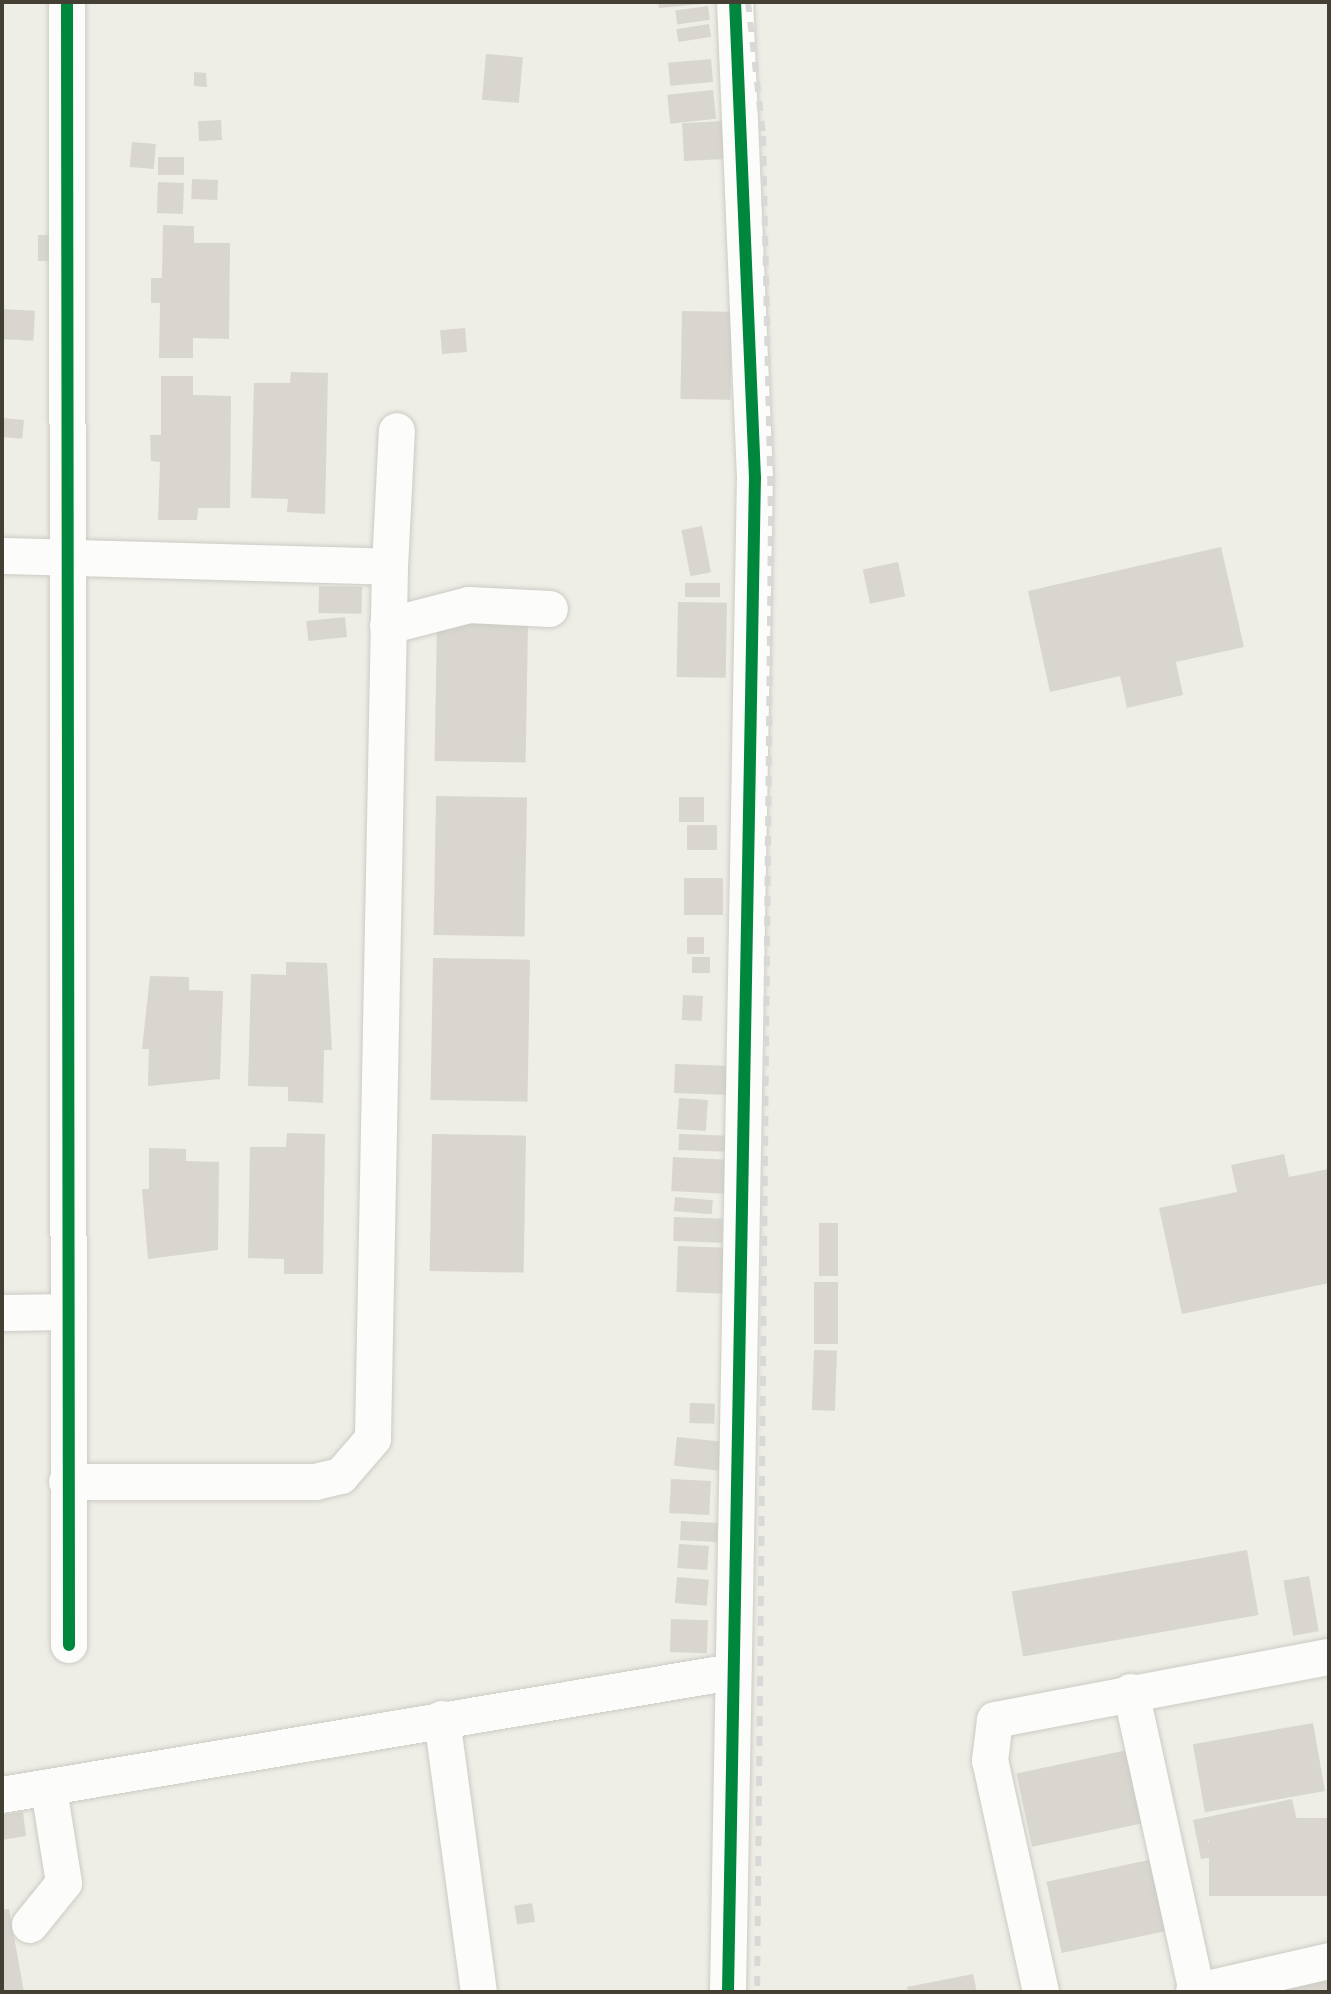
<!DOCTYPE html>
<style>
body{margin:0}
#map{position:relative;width:1331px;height:1994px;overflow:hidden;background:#eeede6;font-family:Signika,sans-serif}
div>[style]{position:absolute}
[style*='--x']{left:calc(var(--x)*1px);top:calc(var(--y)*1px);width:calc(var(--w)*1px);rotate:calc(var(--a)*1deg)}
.building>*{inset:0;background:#d8d6cf;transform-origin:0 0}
.roads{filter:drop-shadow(0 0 2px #cccbc4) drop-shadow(0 0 2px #cccbc4)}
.minor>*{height:36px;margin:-18px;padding:0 18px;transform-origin:18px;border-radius:18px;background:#fcfcfb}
.rail>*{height:6px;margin-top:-3px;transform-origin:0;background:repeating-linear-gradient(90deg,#d8d8d7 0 10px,transparent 0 20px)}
.cycleway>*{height:12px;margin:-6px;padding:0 6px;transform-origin:6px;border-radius:6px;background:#00873e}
span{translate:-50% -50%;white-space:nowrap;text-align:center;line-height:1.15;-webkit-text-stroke:7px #fff;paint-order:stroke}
.frame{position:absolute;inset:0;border:4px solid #434033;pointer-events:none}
</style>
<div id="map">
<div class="building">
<i style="clip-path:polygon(658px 2px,702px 2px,702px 4px,659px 8px)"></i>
<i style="left:708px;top:6px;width:14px;height:33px;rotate:82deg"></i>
<i style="left:709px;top:24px;width:13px;height:33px;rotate:81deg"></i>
<i style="left:486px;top:54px;width:37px;height:46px;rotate:5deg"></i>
<i style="left:711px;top:59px;width:23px;height:43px;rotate:85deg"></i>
<i style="clip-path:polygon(194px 72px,206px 73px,207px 87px,194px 86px)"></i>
<i style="left:713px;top:90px;width:29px;height:46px;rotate:84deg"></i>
<i style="left:221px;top:120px;width:20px;height:23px;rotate:87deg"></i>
<i style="left:723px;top:121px;width:38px;height:41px;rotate:87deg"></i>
<i style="left:132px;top:142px;width:24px;height:25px;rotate:5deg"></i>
<i style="left:184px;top:157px;width:18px;height:26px;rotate:90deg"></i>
<i style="left:192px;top:179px;width:26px;height:20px;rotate:2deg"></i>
<i style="left:158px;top:182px;width:26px;height:31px;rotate:2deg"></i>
<i style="clip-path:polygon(163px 225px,194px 226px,194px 243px,230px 243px,229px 339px,193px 338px,193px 358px,159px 358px,160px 303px,151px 303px,151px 278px,162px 278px)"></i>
<i style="left:38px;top:235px;width:24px;height:26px"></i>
<i style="left:2px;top:309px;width:33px;height:30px;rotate:3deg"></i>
<i style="left:682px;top:311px;width:50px;height:88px;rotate:1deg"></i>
<i style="left:465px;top:328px;width:24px;height:25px;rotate:85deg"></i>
<i style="clip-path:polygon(291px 372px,328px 373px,325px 514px,287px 512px,288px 499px,251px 498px,254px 383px,290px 383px)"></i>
<i style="clip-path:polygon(161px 376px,193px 376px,193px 395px,231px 396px,230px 508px,198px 508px,197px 520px,158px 520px,160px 462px,151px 461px,150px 435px,161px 435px)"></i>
<i style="left:2px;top:418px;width:22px;height:19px;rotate:5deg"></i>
<i style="left:702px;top:526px;width:47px;height:21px;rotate:79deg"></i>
<i style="clip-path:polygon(1221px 547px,1244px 647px,1176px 662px,1183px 695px,1127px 708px,1120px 676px,1050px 692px,1028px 591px)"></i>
<i style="left:898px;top:562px;width:35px;height:36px;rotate:78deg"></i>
<i style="left:720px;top:583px;width:14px;height:35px;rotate:90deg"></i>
<i style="left:319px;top:586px;width:43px;height:27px;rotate:1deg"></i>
<i style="left:678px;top:602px;width:49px;height:75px;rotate:1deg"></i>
<i style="left:345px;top:617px;width:20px;height:39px;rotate:84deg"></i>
<i style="left:437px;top:623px;width:91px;height:138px;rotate:1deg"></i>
<i style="left:436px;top:796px;width:91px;height:139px;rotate:1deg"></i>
<i style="left:679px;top:797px;width:25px;height:25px"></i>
<i style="left:687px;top:825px;width:30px;height:25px"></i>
<i style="left:684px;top:878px;width:39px;height:37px"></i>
<i style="left:687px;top:937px;width:17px;height:17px"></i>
<i style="left:692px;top:957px;width:18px;height:16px"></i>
<i style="left:433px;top:958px;width:97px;height:142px;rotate:1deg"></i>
<i style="clip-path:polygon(286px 962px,327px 963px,332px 1050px,324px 1050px,323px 1103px,288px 1101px,288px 1087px,248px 1086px,251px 974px,286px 975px)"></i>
<i style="clip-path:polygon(150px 976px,189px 977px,189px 990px,223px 991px,220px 1079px,148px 1086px,149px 1049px,142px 1049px)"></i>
<i style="left:683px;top:995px;width:20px;height:25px;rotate:3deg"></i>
<i style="left:675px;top:1064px;width:56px;height:29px;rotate:2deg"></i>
<i style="left:679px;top:1098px;width:29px;height:31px;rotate:4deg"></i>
<i style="clip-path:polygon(287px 1133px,325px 1134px,323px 1274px,284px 1274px,284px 1259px,248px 1258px,250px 1147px,286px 1147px)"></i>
<i style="left:432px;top:1134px;width:94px;height:137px;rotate:1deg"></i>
<i style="left:679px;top:1134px;width:50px;height:16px;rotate:2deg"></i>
<i style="clip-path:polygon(149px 1148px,186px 1149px,186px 1161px,219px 1162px,218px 1250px,148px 1259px,142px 1189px,149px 1189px)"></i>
<i style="clip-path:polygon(1284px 1154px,1289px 1177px,1329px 1169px,1329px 1283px,1182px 1314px,1159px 1208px,1237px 1192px,1231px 1165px)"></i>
<i style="left:673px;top:1157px;width:53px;height:34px;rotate:3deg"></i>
<i style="left:675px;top:1197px;width:38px;height:14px;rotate:5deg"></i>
<i style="left:674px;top:1217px;width:49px;height:24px;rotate:2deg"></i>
<i style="left:819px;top:1223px;width:19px;height:53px"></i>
<i style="left:678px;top:1246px;width:49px;height:46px;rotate:2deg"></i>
<i style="left:814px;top:1282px;width:24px;height:62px"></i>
<i style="left:814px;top:1350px;width:23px;height:60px;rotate:2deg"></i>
<i style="left:690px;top:1403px;width:25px;height:20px;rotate:2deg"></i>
<i style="left:677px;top:1437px;width:46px;height:29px;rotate:6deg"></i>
<i style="left:671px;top:1479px;width:40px;height:34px;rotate:3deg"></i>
<i style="left:681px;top:1521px;width:37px;height:19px;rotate:3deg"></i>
<i style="left:679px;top:1544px;width:30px;height:24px;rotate:4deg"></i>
<i style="left:1247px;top:1550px;width:66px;height:239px;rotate:80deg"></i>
<i style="left:1309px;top:1576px;width:56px;height:26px;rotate:80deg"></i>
<i style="left:677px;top:1577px;width:32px;height:26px;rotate:5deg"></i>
<i style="left:671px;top:1619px;width:37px;height:33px;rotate:2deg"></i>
<i style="left:1313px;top:1723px;width:69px;height:122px;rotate:80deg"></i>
<i style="left:1127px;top:1750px;width:75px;height:113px;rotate:78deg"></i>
<i style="clip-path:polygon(1292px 1799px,1297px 1821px,1208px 1840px,1212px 1857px,1201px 1859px,1193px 1820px)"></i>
<i style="clip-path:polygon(23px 1812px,26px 1836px,2px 1840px,2px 1815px)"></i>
<i style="left:1329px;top:1818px;width:78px;height:120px;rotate:90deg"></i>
<i style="left:1158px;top:1858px;width:73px;height:114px;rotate:78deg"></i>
<i style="left:532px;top:1903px;width:19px;height:18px;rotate:81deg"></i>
<i style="clip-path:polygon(9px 1909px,24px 1992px,2px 1992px,2px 1910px)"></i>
<i style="clip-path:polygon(973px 1974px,977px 1992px,908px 1992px,907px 1987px)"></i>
<i style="clip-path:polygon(1329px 1977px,1329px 1992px,1255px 1992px)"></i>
</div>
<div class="roads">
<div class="minor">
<i style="--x:67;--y:2;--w:1643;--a:89.93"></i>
<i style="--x:2;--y:556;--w:388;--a:1.6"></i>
<i style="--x:390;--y:567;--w:872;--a:91.12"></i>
<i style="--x:373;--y:1439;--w:49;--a:130.9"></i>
<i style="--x:341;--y:1476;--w:26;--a:167"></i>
<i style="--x:316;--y:1482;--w:249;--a:180"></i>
<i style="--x:390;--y:567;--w:136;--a:-87.1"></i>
<i style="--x:388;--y:626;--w:84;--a:-14.5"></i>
<i style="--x:469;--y:605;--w:81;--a:2.8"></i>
<i style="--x:2;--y:1313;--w:64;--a:-0.9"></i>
<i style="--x:1131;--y:1692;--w:307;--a:77.6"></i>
<i style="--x:442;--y:1719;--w:275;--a:82.3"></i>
<i style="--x:2;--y:1795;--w:740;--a:-9.56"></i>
<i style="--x:30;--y:1925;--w:54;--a:-51"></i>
<i style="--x:64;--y:1883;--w:95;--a:-99.1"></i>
<i style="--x:728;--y:1992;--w:1514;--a:-88.98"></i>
<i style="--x:755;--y:478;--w:476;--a:-92.4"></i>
<i style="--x:1041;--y:1992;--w:237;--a:-102.4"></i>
<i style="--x:990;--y:1761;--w:41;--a:-83"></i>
<i style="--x:995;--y:1720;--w:340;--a:-10.7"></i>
<i style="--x:1194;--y:1992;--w:139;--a:-12.9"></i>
</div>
</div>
<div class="rail">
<i style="--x:748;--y:2;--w:135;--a:83.6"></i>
<i style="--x:763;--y:136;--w:380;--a:88.8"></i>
<i style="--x:771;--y:516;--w:1476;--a:90.54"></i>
</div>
<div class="cycleway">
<i style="--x:67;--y:2;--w:1643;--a:89.93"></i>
<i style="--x:728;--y:1992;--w:1514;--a:-88.98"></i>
<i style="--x:755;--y:478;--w:476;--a:-92.4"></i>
</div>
<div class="frame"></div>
</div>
